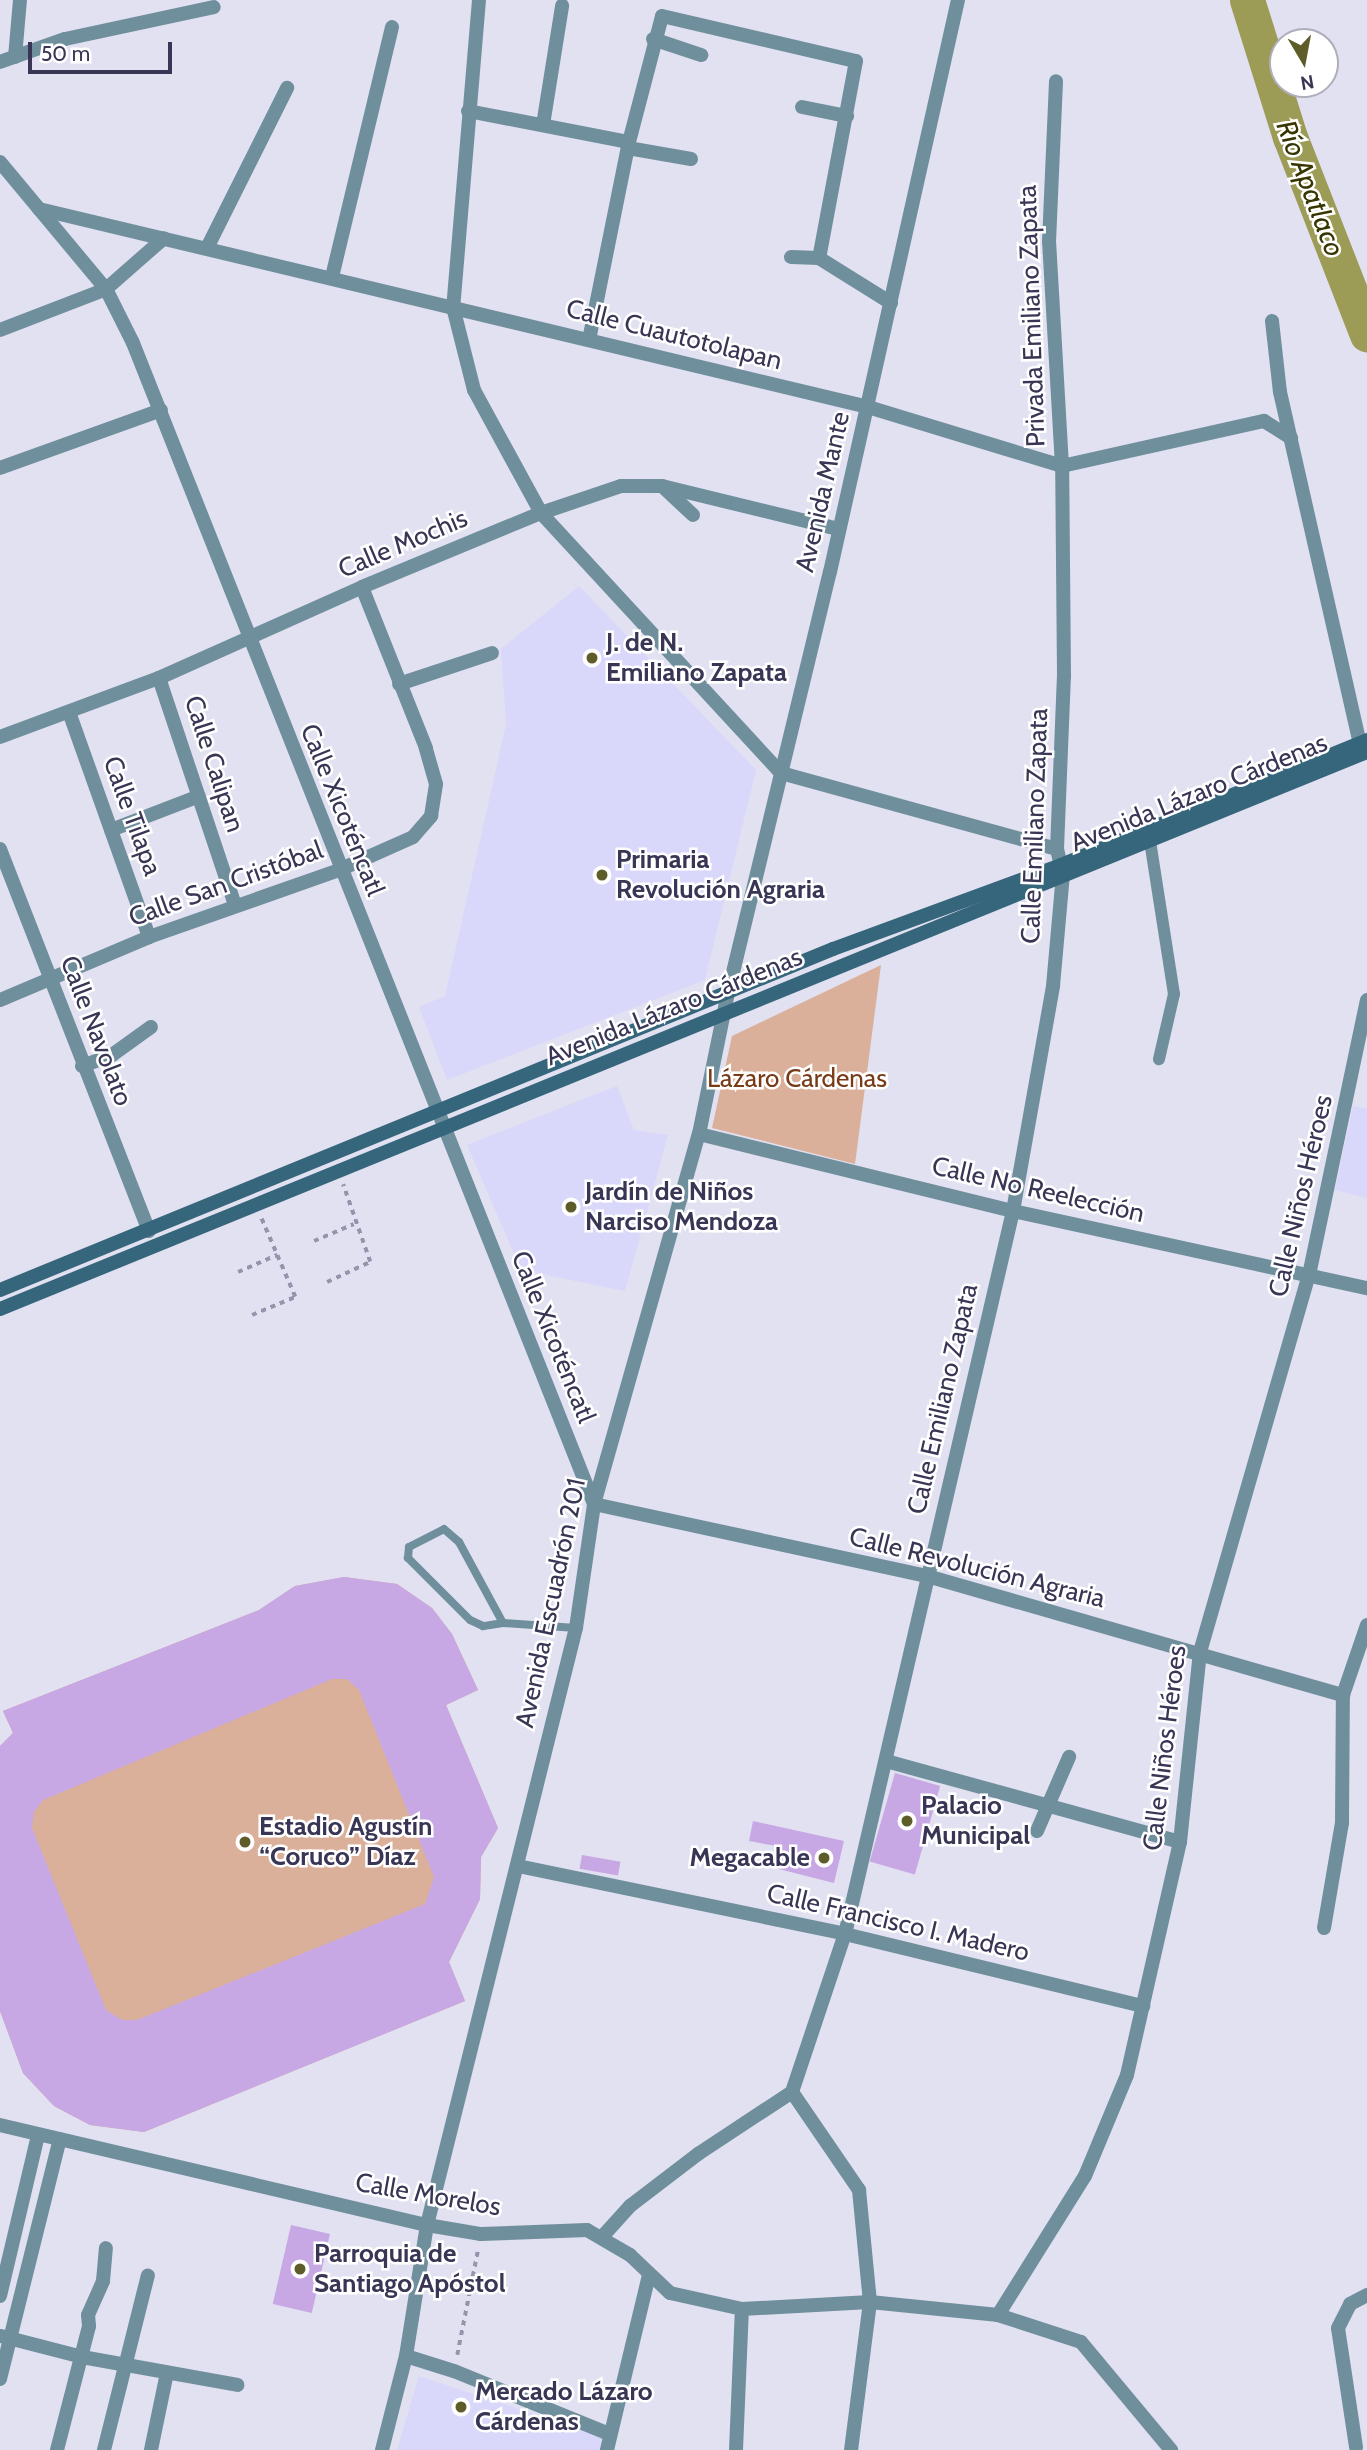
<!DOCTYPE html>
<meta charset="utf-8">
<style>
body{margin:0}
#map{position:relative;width:1367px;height:2450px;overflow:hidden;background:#e2e1f1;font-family:Cabin,sans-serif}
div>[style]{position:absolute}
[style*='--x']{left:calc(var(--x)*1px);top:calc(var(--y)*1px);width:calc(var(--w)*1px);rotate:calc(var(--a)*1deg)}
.built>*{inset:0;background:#d9d7fa}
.green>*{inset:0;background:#dab09a}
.river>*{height:35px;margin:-17.5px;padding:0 17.5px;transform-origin:17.5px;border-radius:17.5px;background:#9d9c57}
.building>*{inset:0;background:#c7a7e4;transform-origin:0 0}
.path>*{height:3.5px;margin-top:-1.75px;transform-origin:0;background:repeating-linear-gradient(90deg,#9694ac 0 5px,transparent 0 10px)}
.service>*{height:8px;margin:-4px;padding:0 4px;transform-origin:4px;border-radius:4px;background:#708f9d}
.pedestrian>*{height:12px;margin:-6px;padding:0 6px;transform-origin:6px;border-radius:6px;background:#708f9d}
.minor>*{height:14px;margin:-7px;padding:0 7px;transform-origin:7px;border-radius:7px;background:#708f9d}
.secondary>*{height:14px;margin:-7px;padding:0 7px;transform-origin:7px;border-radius:7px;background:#36667b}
.dots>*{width:19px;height:19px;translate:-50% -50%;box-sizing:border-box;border:4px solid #fff;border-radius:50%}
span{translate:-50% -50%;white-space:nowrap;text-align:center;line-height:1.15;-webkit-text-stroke:5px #fff;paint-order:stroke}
.street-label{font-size:26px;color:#383555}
.poi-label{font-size:26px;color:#383555;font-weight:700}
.left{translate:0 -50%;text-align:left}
.right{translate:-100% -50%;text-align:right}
.park-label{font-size:26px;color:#773b17}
.water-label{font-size:28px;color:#383600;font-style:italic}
.north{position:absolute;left:1269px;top:28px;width:70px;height:70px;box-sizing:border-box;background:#fff;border:2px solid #afaebb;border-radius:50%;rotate:170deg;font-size:19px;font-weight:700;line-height:28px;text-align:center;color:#383555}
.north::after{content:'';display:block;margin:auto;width:24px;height:32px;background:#5e5d2a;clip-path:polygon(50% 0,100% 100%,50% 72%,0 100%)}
.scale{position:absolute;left:28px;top:42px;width:144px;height:32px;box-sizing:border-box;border:4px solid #383555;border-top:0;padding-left:9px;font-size:21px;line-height:24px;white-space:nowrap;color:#383555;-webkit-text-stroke:5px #fff;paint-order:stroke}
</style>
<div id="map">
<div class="built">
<i style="clip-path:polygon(579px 586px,756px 770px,705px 980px,447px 1080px,419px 1007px,445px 996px,506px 725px,501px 649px)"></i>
<i style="clip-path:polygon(617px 1086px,634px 1130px,668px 1135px,625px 1291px,521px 1270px,467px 1145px)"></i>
<i style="clip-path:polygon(1353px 1106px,1367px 1109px,1367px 1198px,1335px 1190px)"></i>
<i style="clip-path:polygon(419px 2376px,604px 2437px,602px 2450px,397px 2450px)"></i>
</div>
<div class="green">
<i style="clip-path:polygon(881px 965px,855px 1164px,712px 1128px,732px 1036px)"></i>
<i style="clip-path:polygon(344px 1577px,397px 1584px,432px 1608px,452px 1634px,478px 1690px,446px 1705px,498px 1828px,481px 1857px,480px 1899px,449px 1962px,465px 2001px,144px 2132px,90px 2125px,54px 2106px,23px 2073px,0 2011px,0 1746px,13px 1733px,3px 1711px,259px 1610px,295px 1586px)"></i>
</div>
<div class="river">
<i style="--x:1247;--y:0;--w:144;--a:72.6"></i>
<i style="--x:1290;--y:137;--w:212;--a:68.7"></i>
</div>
<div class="building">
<i style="clip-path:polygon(evenodd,344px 1577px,397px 1584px,432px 1608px,452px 1634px,478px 1690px,446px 1705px,498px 1828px,481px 1857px,480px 1899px,449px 1962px,465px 2001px,144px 2132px,90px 2125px,54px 2106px,23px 2073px,0 2011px,0 1746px,13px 1733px,3px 1711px,259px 1610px,295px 1586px,344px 1577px,332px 1679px,347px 1679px,359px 1690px,434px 1877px,425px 1904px,137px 2020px,122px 2020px,106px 2010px,32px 1828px,34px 1812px,43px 1800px,332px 1679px)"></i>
<i style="left:895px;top:1773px;width:47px;height:92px;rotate:16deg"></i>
<i style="clip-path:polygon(753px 1821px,844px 1841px,834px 1883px,771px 1867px,776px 1846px,749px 1841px)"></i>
<i style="left:582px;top:1855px;width:39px;height:14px;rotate:10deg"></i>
<i style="left:291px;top:2225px;width:40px;height:81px;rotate:13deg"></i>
</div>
<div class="path">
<i style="--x:314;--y:1241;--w:43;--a:-23"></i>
<i style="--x:238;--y:1272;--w:43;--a:-23.6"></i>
<i style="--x:327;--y:1282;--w:47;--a:-24.9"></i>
<i style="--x:370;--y:1262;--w:82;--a:-109.3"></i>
<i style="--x:252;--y:1315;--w:47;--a:-22.7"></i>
<i style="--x:295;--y:1297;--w:86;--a:-113.3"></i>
<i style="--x:457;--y:2355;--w:108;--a:-78.8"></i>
</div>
<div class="service">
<i style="--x:503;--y:1623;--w:20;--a:171"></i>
<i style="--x:483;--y:1626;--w:14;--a:-155"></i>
<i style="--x:470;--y:1620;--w:88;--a:-135"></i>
<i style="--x:408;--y:1558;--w:11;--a:-85"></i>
<i style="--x:409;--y:1547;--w:39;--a:-27"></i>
<i style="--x:444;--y:1529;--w:20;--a:41"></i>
<i style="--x:459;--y:1542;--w:92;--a:61.5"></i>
<i style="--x:503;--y:1623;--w:73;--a:3.9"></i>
</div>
<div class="pedestrian">
<i style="--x:1150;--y:841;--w:155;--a:81.1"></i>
<i style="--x:1174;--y:994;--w:67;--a:103"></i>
</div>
<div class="minor">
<i style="--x:479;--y:0;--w:308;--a:94.8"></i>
<i style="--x:453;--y:307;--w:86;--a:75.8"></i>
<i style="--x:474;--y:390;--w:140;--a:61.4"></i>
<i style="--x:541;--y:513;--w:354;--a:47.3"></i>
<i style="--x:781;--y:773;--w:286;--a:15.4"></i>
<i style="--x:653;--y:39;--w:51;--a:18.4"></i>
<i style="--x:15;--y:57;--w:57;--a:-85"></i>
<i style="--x:0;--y:62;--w:69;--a:-19.5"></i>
<i style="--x:65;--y:39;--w:152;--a:-12.1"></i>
<i style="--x:802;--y:107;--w:46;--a:11.3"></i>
<i style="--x:468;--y:111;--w:164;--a:10.9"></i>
<i style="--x:543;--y:125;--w:121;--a:-80.9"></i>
<i style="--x:628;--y:148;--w:64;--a:9.9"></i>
<i style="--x:0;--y:162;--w:165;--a:50.2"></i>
<i style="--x:106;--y:289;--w:60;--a:63.4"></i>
<i style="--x:133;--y:343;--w:1249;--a:68.34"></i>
<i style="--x:594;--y:1504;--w:341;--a:12.2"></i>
<i style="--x:927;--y:1576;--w:433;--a:16"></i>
<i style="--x:39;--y:209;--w:852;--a:13.43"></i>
<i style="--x:868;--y:407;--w:203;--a:16.9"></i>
<i style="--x:1062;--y:466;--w:207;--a:-12.6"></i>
<i style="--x:1264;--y:421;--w:32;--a:32"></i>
<i style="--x:208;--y:246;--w:177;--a:-63.4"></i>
<i style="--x:791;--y:257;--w:28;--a:2"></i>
<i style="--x:819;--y:258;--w:85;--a:32"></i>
<i style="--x:332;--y:277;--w:257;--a:-76.5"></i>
<i style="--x:1272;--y:321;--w:71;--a:83.6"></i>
<i style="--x:1280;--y:392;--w:371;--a:77.2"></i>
<i style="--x:0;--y:330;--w:114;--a:-21.1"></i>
<i style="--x:106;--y:289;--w:77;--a:-41.3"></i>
<i style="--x:589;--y:340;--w:202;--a:-78.6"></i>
<i style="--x:629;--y:142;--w:130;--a:-75.3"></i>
<i style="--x:662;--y:16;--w:199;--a:13.1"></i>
<i style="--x:856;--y:61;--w:200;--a:100.6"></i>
<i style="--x:0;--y:468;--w:171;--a:-19.8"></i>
<i style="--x:663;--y:487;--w:41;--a:43"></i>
<i style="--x:159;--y:678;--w:239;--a:71.5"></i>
<i style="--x:399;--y:684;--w:98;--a:-18.4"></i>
<i style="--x:69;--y:712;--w:239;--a:70.4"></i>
<i style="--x:0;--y:737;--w:170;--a:-20.4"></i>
<i style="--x:159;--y:678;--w:222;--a:-24.1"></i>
<i style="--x:362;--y:587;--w:194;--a:-22.5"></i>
<i style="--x:541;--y:513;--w:84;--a:-18.6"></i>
<i style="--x:621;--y:486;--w:41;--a:0"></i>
<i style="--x:662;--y:486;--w:182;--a:13.7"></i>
<i style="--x:111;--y:830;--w:94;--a:-21.1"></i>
<i style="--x:0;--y:849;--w:410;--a:68.7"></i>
<i style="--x:0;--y:1000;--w:162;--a:-22.9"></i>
<i style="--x:149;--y:937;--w:201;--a:-19.4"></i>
<i style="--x:339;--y:870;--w:81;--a:-24"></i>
<i style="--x:413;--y:837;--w:28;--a:-49"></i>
<i style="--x:431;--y:816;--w:32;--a:-81"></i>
<i style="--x:436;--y:784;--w:37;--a:-106"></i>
<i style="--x:426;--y:748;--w:173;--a:-111.7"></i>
<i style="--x:82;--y:1066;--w:32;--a:-20"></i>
<i style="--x:112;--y:1055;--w:48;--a:-35.7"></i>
<i style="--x:699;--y:1134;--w:323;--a:13.8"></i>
<i style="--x:1013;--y:1211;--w:362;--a:12.3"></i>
<i style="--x:886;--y:1761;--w:305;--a:15.4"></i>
<i style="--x:1037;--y:1831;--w:81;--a:-66.6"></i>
<i style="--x:518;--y:1866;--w:334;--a:11.7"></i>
<i style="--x:845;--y:1934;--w:307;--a:13.6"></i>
<i style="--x:1324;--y:1928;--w:107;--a:-80.3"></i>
<i style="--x:1342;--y:1823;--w:128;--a:-89.6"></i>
<i style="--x:1343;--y:1695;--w:74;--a:-71.1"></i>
<i style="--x:792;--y:2092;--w:119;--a:55.6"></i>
<i style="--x:859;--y:2190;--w:113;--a:84.4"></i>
<i style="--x:870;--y:2302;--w:149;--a:97.3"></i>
<i style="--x:0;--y:2125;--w:439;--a:13.2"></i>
<i style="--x:427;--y:2225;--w:55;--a:9.5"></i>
<i style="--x:481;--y:2234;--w:106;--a:-2.2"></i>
<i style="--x:587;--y:2230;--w:50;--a:30.2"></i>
<i style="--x:630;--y:2255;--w:55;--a:43.5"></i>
<i style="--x:670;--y:2293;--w:74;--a:12.5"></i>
<i style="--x:742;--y:2309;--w:128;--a:-3.1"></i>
<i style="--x:870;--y:2302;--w:129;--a:5.8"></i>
<i style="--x:998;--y:2315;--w:87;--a:18"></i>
<i style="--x:1081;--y:2342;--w:141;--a:50.2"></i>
<i style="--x:602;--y:2237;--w:42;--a:-47.9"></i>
<i style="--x:630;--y:2206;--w:86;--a:-37.4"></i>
<i style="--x:698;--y:2154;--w:113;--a:-33.4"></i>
<i style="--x:792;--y:2092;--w:167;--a:-71.5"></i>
<i style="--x:845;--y:1934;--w:742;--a:-76.92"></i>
<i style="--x:1013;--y:1211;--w:229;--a:-79.9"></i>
<i style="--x:1053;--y:986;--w:111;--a:-84.9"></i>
<i style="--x:1063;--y:875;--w:27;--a:-103"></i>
<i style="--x:1057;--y:849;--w:173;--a:-87.7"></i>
<i style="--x:1064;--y:676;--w:210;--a:-90.5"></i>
<i style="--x:1062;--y:466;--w:224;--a:-93.3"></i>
<i style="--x:1049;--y:242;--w:161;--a:-87.5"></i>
<i style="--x:0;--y:2296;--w:165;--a:-76.7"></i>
<i style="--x:998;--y:2315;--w:164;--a:-58"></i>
<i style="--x:1085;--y:2176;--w:109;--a:-67.4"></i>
<i style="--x:1127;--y:2075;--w:239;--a:-77.2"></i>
<i style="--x:1180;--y:1842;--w:191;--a:-84"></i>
<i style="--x:1200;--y:1652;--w:392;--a:-73.9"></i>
<i style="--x:1309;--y:1275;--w:281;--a:-78.1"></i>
<i style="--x:1;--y:2336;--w:84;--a:14.5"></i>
<i style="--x:82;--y:2357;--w:158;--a:10.2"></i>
<i style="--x:406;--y:2356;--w:50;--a:17.4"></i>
<i style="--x:454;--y:2371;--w:167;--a:22.1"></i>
<i style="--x:0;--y:2379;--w:247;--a:-76"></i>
<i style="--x:1356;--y:2447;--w:120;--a:-98.6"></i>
<i style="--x:1338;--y:2328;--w:27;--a:-63"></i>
<i style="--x:1350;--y:2304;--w:19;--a:-28"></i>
<i style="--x:57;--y:2450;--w:128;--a:-75.5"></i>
<i style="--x:89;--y:2326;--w:11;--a:-95"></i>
<i style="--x:88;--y:2315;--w:37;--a:-66"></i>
<i style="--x:103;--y:2281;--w:33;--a:-85"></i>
<i style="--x:104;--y:2450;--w:180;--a:-75.9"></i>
<i style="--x:151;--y:2450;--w:79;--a:-78.3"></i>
<i style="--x:382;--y:2450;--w:97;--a:-75.7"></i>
<i style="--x:406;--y:2356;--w:133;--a:-80.9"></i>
<i style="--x:427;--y:2225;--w:615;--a:-75.99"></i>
<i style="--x:576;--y:1628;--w:125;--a:-81.7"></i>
<i style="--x:594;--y:1504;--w:385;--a:-74.2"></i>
<i style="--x:699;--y:1134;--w:144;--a:-78.4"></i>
<i style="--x:728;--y:993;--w:433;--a:-76.4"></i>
<i style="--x:830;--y:572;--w:586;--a:-77.39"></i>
<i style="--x:607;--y:2450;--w:180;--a:-76.5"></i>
<i style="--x:736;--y:2450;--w:141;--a:-87.6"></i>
</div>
<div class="secondary">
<i style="--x:0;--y:1290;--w:900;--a:-22.26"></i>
<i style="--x:833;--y:949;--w:243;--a:-20.2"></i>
<i style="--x:1061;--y:865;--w:331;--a:-22.2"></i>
<i style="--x:0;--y:1309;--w:1476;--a:-22.17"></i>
</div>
<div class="dots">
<i style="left:592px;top:658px;background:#5e5d2a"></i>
<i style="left:602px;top:875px;background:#5e5d2a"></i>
<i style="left:571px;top:1207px;background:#5e5d2a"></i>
<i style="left:907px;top:1821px;background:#5e5d2a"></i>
<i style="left:245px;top:1842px;background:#5e5d2a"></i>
<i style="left:824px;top:1858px;background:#5e5d2a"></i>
<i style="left:300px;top:2269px;background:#5e5d2a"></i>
<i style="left:461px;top:2407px;background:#5e5d2a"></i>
</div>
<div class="street-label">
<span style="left:1032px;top:316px;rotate:-92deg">Privada Emiliano Zapata</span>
<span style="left:674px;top:335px;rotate:14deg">Calle Cuautotolapan</span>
<span style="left:823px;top:492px;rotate:-77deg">Avenida Mante</span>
<span style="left:403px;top:544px;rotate:-23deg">Calle Mochis</span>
<span style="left:214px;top:764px;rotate:72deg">Calle Calipan</span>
<span style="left:1199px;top:793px;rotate:-22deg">Avenida Lázaro Cárdenas</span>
<span style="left:342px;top:810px;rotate:68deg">Calle Xicoténcatl</span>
<span style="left:132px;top:816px;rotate:70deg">Calle Tilapa</span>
<span style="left:1035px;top:826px;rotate:-88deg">Calle Emiliano Zapata</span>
<span style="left:226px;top:884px;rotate:-20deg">Calle San Cristóbal</span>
<span style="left:674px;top:1007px;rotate:-22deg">Avenida Lázaro Cárdenas</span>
<span style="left:96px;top:1031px;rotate:69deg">Calle Navolato</span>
<span style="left:1038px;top:1190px;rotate:13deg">Calle No Reelección</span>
<span style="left:1301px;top:1196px;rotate:-77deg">Calle Niños Héroes</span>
<span style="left:553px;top:1337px;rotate:68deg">Calle Xicoténcatl</span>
<span style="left:943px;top:1399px;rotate:-77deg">Calle Emiliano Zapata</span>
<span style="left:977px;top:1568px;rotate:14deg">Calle Revolución Agraria</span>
<span style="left:551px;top:1603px;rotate:-78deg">Avenida Escuadrón 201</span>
<span style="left:1165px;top:1748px;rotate:-83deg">Calle Niños Héroes</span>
<span style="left:898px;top:1923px;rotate:13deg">Calle Francisco I. Madero</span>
<span style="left:428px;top:2195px;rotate:10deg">Calle Morelos</span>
</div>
<div class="poi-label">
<span class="left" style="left:606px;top:658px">J. de N.<br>Emiliano Zapata</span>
<span class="left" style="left:616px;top:875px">Primaria<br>Revolución Agraria</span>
<span class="left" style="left:585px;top:1207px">Jardín de Niños<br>Narciso Mendoza</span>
<span class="left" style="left:921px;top:1821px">Palacio<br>Municipal</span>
<span class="left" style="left:259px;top:1842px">Estadio Agustín<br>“Coruco” Díaz</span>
<span class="right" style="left:810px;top:1858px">Megacable</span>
<span class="left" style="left:314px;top:2269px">Parroquia de<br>Santiago Apóstol</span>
<span class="left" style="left:475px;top:2407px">Mercado Lázaro<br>Cárdenas</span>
</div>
<div class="park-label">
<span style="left:797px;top:1079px">Lázaro Cárdenas</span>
</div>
<div class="water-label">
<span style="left:1311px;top:188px;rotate:69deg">Río Apatlaco</span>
</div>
<div class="north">N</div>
<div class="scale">50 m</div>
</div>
